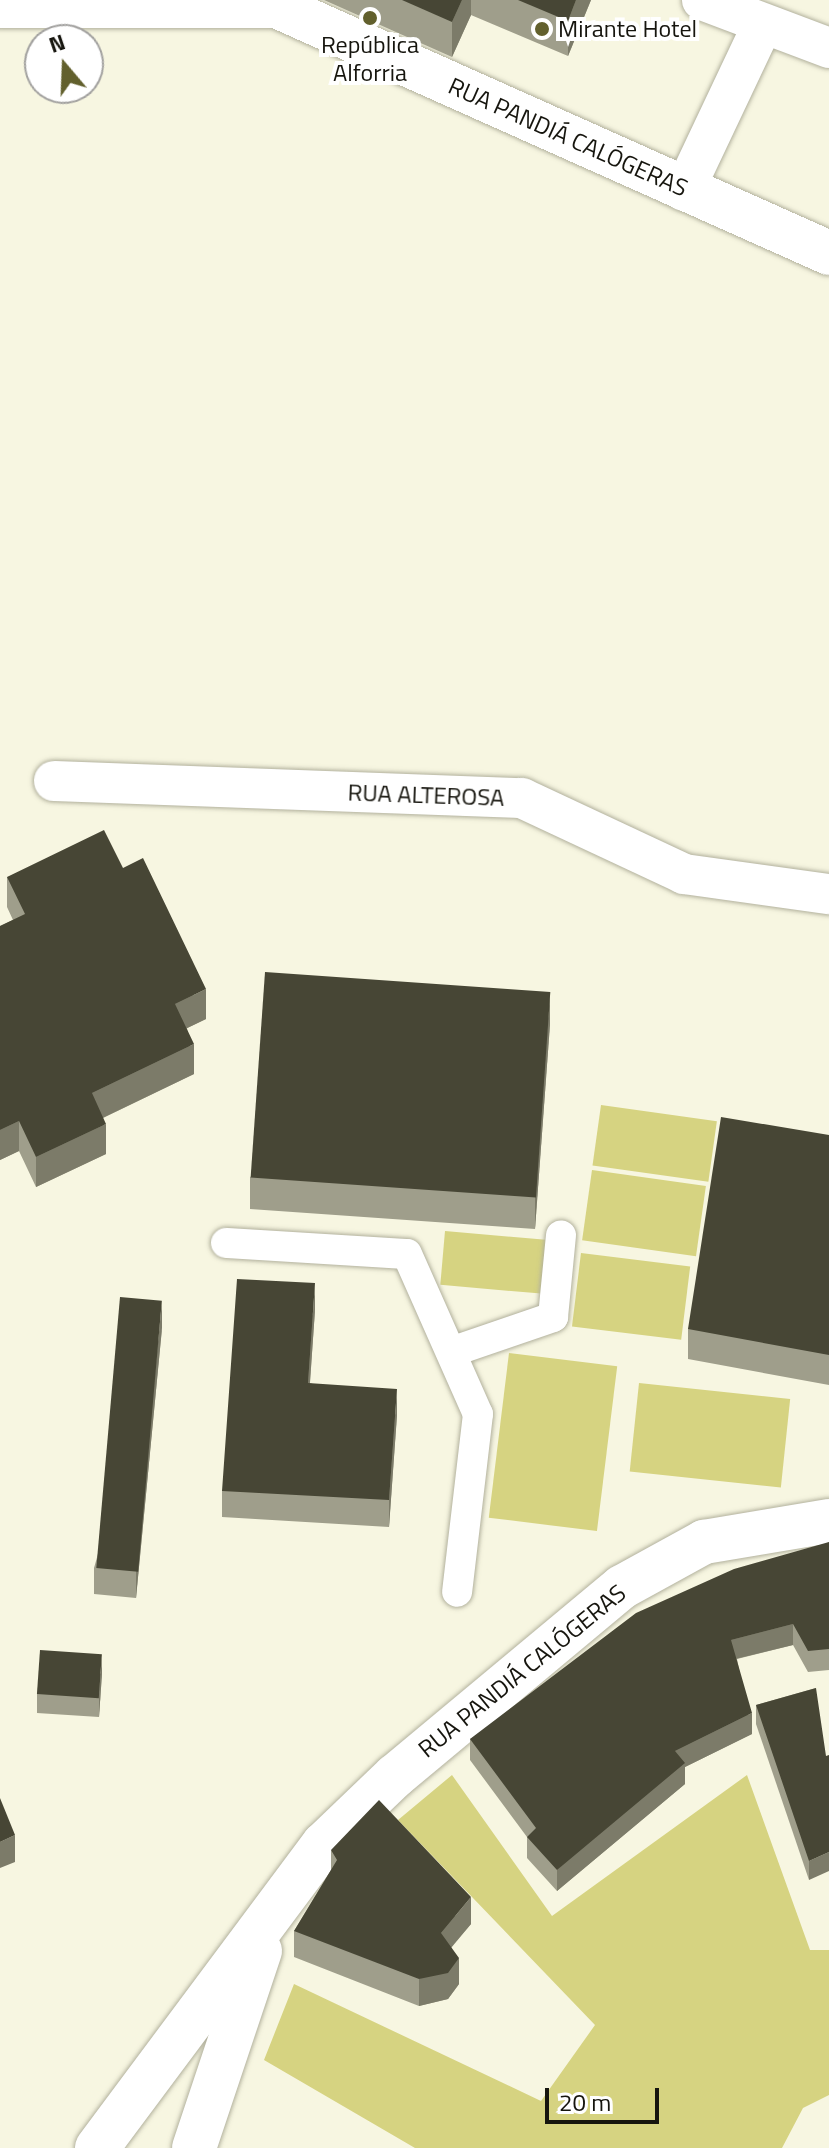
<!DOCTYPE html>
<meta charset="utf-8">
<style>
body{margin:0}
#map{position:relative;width:829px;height:2148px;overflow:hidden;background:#f7f6e1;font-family:"Titillium Web",sans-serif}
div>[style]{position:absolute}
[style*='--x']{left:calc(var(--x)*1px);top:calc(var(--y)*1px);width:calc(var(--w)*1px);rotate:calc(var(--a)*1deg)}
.green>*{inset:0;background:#d6d381;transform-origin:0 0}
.roads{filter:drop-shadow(0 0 2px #b2b19d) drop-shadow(0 0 2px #b2b19d)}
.pedestrian>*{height:30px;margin:-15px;padding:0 15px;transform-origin:15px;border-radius:15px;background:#fff}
.minor>*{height:40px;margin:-20px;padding:0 20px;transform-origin:20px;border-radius:20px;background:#fff}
.tertiary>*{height:44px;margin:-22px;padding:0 22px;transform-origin:22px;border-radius:22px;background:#fff}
.wall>*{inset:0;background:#9f9e8b}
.shaded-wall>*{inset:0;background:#7c7b69}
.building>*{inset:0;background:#474635;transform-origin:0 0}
.dots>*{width:22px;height:22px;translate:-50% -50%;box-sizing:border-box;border:4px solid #fff;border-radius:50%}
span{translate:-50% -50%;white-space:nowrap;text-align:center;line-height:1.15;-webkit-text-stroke:8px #fff;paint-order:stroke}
.poi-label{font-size:24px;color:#16150e}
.left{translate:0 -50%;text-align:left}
.street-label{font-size:24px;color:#16150e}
.north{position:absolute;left:24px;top:24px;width:80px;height:80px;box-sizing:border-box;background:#fff;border:2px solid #a2a19f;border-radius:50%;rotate:341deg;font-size:22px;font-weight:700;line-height:32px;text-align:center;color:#16150e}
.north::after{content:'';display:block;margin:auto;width:28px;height:36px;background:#62602d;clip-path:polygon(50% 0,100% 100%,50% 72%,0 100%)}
.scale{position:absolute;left:545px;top:2088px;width:114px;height:36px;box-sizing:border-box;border:4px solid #16150e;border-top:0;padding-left:10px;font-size:24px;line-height:28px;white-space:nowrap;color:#16150e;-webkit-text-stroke:6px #fff;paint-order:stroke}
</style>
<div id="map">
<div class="green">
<i style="left:601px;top:1105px;width:117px;height:61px;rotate:8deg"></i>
<i style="left:592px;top:1170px;width:115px;height:71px;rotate:8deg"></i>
<i style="left:445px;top:1231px;width:104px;height:54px;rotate:5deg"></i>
<i style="left:581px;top:1253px;width:110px;height:74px;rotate:7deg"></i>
<i style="left:509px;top:1353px;width:109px;height:166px;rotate:7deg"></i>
<i style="left:639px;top:1383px;width:152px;height:89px;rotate:6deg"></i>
<i style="clip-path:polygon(452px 1775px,552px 1916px,747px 1775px,810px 1950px,829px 1950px,829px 2095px,803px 2108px,782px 2148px,415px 2148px,264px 2060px,294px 1984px,541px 2101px,595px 2025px,398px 1820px)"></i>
</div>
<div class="roads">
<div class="pedestrian">
<i style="--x:226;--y:1243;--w:181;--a:3.5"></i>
<i style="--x:407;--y:1254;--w:175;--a:66.1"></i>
<i style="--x:478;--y:1414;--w:179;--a:96.7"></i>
<i style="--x:451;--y:1352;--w:108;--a:-18.9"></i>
<i style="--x:553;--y:1317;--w:82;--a:-84.4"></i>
</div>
<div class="minor">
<i style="--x:702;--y:0;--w:136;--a:20.7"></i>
<i style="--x:0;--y:8;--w:283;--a:0"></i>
<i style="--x:684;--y:191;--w:185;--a:-64.7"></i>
<i style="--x:54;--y:781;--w:468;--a:2.1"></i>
<i style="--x:522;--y:798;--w:179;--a:25.1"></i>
<i style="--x:684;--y:874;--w:146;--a:7.9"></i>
</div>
<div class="tertiary">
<i style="--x:263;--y:0;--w:620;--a:24.08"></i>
<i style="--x:97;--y:2148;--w:379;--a:-53.3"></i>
<i style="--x:324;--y:1844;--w:98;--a:-43.8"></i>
<i style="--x:395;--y:1776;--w:295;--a:-39.8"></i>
<i style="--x:622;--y:1587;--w:94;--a:-28.8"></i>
<i style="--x:704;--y:1542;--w:127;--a:-9.5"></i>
<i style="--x:194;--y:2148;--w:208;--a:-71.5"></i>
</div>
</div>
<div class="wall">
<i style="clip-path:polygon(324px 0,591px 0,568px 56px,471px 15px,452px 57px)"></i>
<i style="clip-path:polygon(123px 868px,206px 1019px,187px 1028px,194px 1074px,103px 1118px,106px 1154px,36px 1187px,19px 1151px,0 1160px,0 926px,13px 920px,7px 907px,7px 877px)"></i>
<i style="clip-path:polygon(550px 1024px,535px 1229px,250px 1209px,250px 1177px)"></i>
<i style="clip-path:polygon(829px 1135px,829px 1385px,688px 1359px,688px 1329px)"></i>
<i style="clip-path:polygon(315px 1310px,310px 1383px,397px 1415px,389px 1527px,222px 1517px,222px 1491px)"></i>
<i style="clip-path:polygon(162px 1328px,136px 1598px,94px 1594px,94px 1568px)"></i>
<i style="clip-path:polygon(829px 1542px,829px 1670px,808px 1672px,793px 1645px,737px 1659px,752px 1734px,685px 1767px,685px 1784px,557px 1891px,527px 1858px,527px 1837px,470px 1760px,470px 1739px)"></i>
<i style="clip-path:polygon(102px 1673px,99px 1717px,37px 1713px,37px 1694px)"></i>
<i style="clip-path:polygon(816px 1688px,809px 1880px,756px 1724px,756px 1705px)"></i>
<i style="clip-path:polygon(331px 1850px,471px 1924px,451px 1947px,459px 1984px,448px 1999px,419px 2006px,294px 1957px,294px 1931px,331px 1870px)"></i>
</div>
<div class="shaded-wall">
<i style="clip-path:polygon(462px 0,471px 0,471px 15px,452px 57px,452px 22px)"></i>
<i style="clip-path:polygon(576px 0,591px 0,568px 56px,568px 21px)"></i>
<i style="clip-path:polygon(206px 989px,206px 1019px,175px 1034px,175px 1004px)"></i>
<i style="clip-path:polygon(550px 992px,550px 1024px,535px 1229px,535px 1196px)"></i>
<i style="clip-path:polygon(194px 1044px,194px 1074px,92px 1123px,92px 1093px)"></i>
<i style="clip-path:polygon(19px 1121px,19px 1151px,0 1160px,0 1130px)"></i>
<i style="clip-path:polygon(106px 1124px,106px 1154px,36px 1187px,36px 1157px)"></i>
<i style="clip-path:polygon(315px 1283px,315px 1310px,308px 1409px,308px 1383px)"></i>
<i style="clip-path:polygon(162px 1301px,162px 1328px,136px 1598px,136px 1571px)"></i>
<i style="clip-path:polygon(397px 1389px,397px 1415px,389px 1527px,389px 1500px)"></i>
<i style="clip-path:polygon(793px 1624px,793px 1645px,731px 1660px,731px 1640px)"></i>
<i style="clip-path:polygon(102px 1654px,102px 1673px,99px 1717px,99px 1698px)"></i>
<i style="clip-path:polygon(752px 1713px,752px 1734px,685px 1767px,685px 1784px,557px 1891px,557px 1870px,675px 1751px)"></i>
<i style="clip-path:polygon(15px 1835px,15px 1862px,0 1868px,0 1842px)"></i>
<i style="clip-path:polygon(829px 1852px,829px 1871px,809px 1880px,809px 1861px)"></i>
<i style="clip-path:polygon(471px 1897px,471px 1924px,441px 1960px,441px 1933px)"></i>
<i style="clip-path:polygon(459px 1958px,459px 1984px,448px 1999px,419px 2006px,419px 1979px)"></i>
</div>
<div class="building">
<i style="clip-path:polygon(402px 0,462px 0,452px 22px)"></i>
<i style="clip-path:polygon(518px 0,576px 0,568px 21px)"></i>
<i style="clip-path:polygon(104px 830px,123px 868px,143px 858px,206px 989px,175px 1004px,194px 1044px,92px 1093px,106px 1124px,36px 1157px,19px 1121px,0 1130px,0 926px,25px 914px,7px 877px)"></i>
<i style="left:265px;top:972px;width:286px;height:206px;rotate:4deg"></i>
<i style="clip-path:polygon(721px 1117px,829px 1135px,829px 1355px,688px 1329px)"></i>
<i style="clip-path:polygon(237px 1279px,315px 1283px,308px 1383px,397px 1389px,389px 1500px,222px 1491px)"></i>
<i style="left:120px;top:1297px;width:42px;height:272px;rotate:5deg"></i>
<i style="clip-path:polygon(829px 1542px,829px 1649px,808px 1651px,793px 1624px,731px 1640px,752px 1713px,675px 1751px,685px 1763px,557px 1870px,527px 1837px,536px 1828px,470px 1739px,636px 1613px,734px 1569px)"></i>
<i style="left:40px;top:1650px;width:62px;height:44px;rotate:4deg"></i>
<i style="clip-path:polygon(816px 1688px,826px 1756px,829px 1755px,829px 1852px,809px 1861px,756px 1705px)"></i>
<i style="clip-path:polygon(0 1798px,15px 1835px,0 1842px)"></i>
<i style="clip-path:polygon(379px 1800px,471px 1897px,441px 1933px,459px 1958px,448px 1973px,419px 1979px,294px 1931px,337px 1860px,331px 1850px)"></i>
</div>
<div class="dots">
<i style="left:370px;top:18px;background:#62602d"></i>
<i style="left:542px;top:29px;background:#62602d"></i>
</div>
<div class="poi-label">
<span class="left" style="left:558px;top:29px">Mirante Hotel</span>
<span style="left:370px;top:59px">República<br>Alforria</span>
</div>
<div class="street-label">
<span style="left:568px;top:137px;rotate:24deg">RUA PANDIÁ CALÓGERAS</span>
<span style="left:426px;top:795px;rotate:2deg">RUA ALTEROSA</span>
<span style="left:522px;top:1671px;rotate:-39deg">RUA PANDIÁ CALÓGERAS</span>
</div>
<div class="north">N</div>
<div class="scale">20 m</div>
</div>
